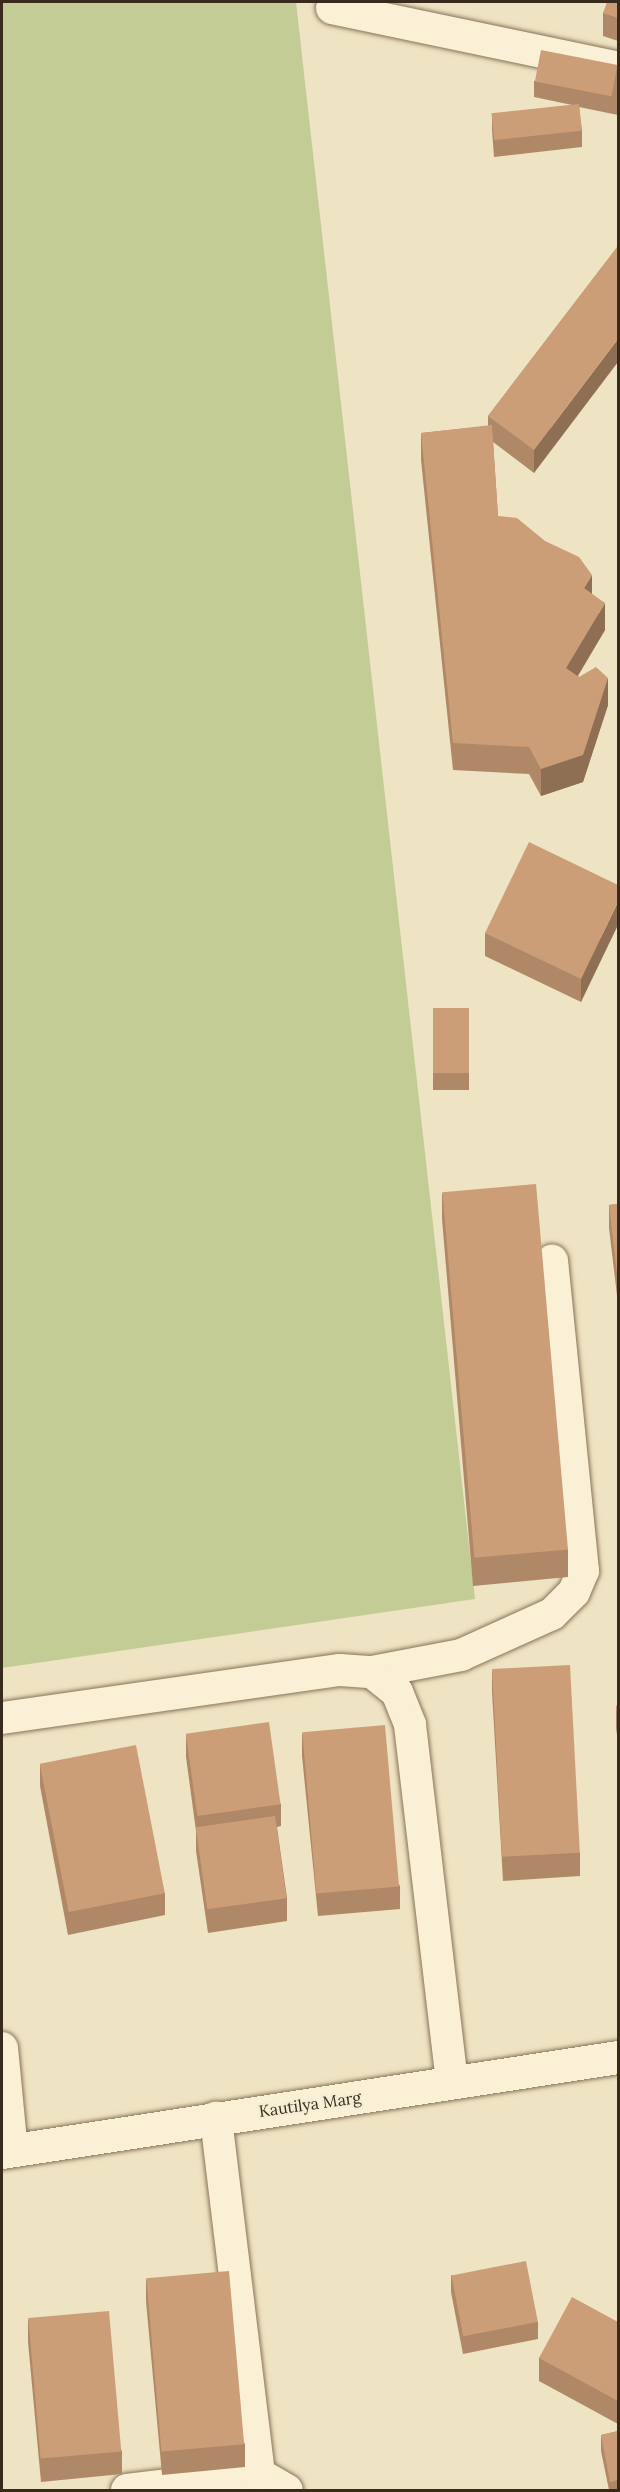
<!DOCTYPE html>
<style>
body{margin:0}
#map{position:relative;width:620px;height:2492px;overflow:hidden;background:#eee3c2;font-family:Lora,serif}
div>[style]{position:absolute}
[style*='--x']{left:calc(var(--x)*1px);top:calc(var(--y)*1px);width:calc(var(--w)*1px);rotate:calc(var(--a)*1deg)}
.green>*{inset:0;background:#c4cc96}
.roads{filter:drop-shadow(0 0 2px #887459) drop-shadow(0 0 2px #887459)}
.street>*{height:32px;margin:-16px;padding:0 16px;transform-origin:16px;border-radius:16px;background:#f9f0d5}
.secondary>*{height:33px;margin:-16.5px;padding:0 16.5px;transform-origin:16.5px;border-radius:16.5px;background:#f9f0d5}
.wall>*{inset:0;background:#af8867;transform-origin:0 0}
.shaded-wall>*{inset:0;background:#8f6f54}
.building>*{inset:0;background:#cc9e78;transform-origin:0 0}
span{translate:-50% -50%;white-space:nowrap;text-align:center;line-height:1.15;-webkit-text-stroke:4.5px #f5edd2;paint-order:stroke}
.street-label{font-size:16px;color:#382b1d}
.frame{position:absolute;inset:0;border:3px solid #382b1d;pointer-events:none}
</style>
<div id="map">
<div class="green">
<i style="clip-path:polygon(2px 2px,296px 2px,475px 1599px,2px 1668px)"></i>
</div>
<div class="roads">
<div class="street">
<i style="--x:332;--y:8;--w:292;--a:11.8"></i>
<i style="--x:372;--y:1672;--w:91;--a:-10.8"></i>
<i style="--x:461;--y:1655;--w:100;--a:-24.3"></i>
<i style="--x:552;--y:1614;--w:31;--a:-45"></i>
<i style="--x:574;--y:1592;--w:23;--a:-67"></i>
<i style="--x:583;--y:1571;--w:312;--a:-95.7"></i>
<i style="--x:2;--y:1718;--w:341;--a:-8.1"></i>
<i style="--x:340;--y:1670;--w:32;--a:4"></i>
<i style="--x:372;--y:1672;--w:32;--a:39"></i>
<i style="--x:397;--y:1692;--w:35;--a:68"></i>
<i style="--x:410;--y:1725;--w:360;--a:83.3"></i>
<i style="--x:2;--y:2048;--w:103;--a:84.5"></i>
<i style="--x:259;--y:2474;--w:32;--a:30"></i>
<i style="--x:127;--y:2490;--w:133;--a:-6.9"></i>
<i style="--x:259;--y:2474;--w:359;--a:-96.9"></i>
</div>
<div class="secondary">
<i style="--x:2;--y:2152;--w:623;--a:-8.77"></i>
</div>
</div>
<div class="wall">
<i style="clip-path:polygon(618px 2px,618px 41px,603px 36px,603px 13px)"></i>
<i style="clip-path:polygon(618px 65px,618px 115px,579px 107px,582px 131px,582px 147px,494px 157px,492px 130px,492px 114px,572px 105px,534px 97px,534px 81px)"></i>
<i style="clip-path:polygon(618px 246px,534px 473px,493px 442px,498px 516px,592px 594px,605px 630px,578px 676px,608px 705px,583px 782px,541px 796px,529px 774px,453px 770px,421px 460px,421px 433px,488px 426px,488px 416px)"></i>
<i style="clip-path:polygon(618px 885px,581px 1002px,485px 956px,485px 933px)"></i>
<i style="left:469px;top:1008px;width:82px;height:36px;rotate:90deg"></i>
<i style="clip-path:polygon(442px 1192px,568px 1550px,568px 1577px,473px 1586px,442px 1219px)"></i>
<i style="clip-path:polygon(618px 1204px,618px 1304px,609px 1228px,609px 1205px)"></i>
<i style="clip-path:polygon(492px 1670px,580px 1853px,580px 1876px,503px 1881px,492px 1692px)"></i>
<i style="clip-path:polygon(618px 1705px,618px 1743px,616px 1728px,616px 1706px)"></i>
<i style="clip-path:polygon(302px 1733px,400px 1886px,400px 1909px,318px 1916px,302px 1756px)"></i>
<i style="clip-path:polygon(186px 1735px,281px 1804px,281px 1826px,277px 1827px,287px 1898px,287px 1921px,208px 1933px,196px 1851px,196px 1831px,186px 1757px)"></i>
<i style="clip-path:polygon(40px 1764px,165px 1893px,165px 1915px,68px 1935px,40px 1786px)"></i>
<i style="clip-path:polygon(451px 2275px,538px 2322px,538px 2339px,463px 2354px,451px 2292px)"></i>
<i style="clip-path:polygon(146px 2279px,245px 2444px,245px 2467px,162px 2475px,146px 2301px)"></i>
<i style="clip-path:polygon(28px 2319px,122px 2451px,122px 2474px,41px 2482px,28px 2342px)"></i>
<i style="clip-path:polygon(618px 2322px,618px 2424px,539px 2381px,539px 2358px)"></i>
<i style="clip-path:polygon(618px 2431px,618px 2490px,609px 2490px,601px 2451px,601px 2435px)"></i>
</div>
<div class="shaded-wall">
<i style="clip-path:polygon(618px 339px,618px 362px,534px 473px,534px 450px)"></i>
<i style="clip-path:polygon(592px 575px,592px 602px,584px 588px)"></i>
<i style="clip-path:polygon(605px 603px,605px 630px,566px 695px,566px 668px)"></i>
<i style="clip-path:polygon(608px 678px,608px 705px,583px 782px,541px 796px,541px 769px)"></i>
<i style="clip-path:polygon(618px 902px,618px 925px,581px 1002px,581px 979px)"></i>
</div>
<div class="building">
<i style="clip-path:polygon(607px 2px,618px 2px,618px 18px,603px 13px)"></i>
<i style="left:541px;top:50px;width:78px;height:32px;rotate:11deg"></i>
<i style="left:579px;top:104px;width:27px;height:88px;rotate:84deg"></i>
<i style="clip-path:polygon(618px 246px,618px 339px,534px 450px,488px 416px)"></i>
<i style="clip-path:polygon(492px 425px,498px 516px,517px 518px,545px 541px,579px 557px,592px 575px,584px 588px,605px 603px,566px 668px,579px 677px,596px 667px,608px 678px,583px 755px,541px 769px,529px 747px,453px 743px,421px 433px)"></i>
<i style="clip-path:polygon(529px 842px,618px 885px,618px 902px,581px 979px,485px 933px)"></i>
<i style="left:469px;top:1008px;width:65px;height:36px;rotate:90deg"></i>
<i style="left:536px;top:1184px;width:367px;height:94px;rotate:85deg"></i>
<i style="clip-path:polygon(618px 1204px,618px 1282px,609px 1205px)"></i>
<i style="left:570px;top:1665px;width:188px;height:78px;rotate:87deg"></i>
<i style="clip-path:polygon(618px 1705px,618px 1721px,616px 1706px)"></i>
<i style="left:269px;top:1722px;width:83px;height:84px;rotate:82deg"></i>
<i style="left:385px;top:1725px;width:162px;height:83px;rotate:85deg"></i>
<i style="left:136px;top:1745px;width:151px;height:98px;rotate:79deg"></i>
<i style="left:275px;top:1816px;width:83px;height:80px;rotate:82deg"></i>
<i style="left:526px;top:2261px;width:62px;height:76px;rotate:79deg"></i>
<i style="left:229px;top:2271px;width:174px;height:83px;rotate:85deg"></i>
<i style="clip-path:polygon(572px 2297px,618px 2322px,618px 2401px,539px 2358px)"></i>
<i style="left:109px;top:2311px;width:141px;height:81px;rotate:85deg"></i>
<i style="clip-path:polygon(618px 2431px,618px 2480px,610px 2482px,601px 2435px)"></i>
</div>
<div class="street-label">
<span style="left:310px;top:2104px;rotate:-8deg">Kautilya Marg</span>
</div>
<div class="frame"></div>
</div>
